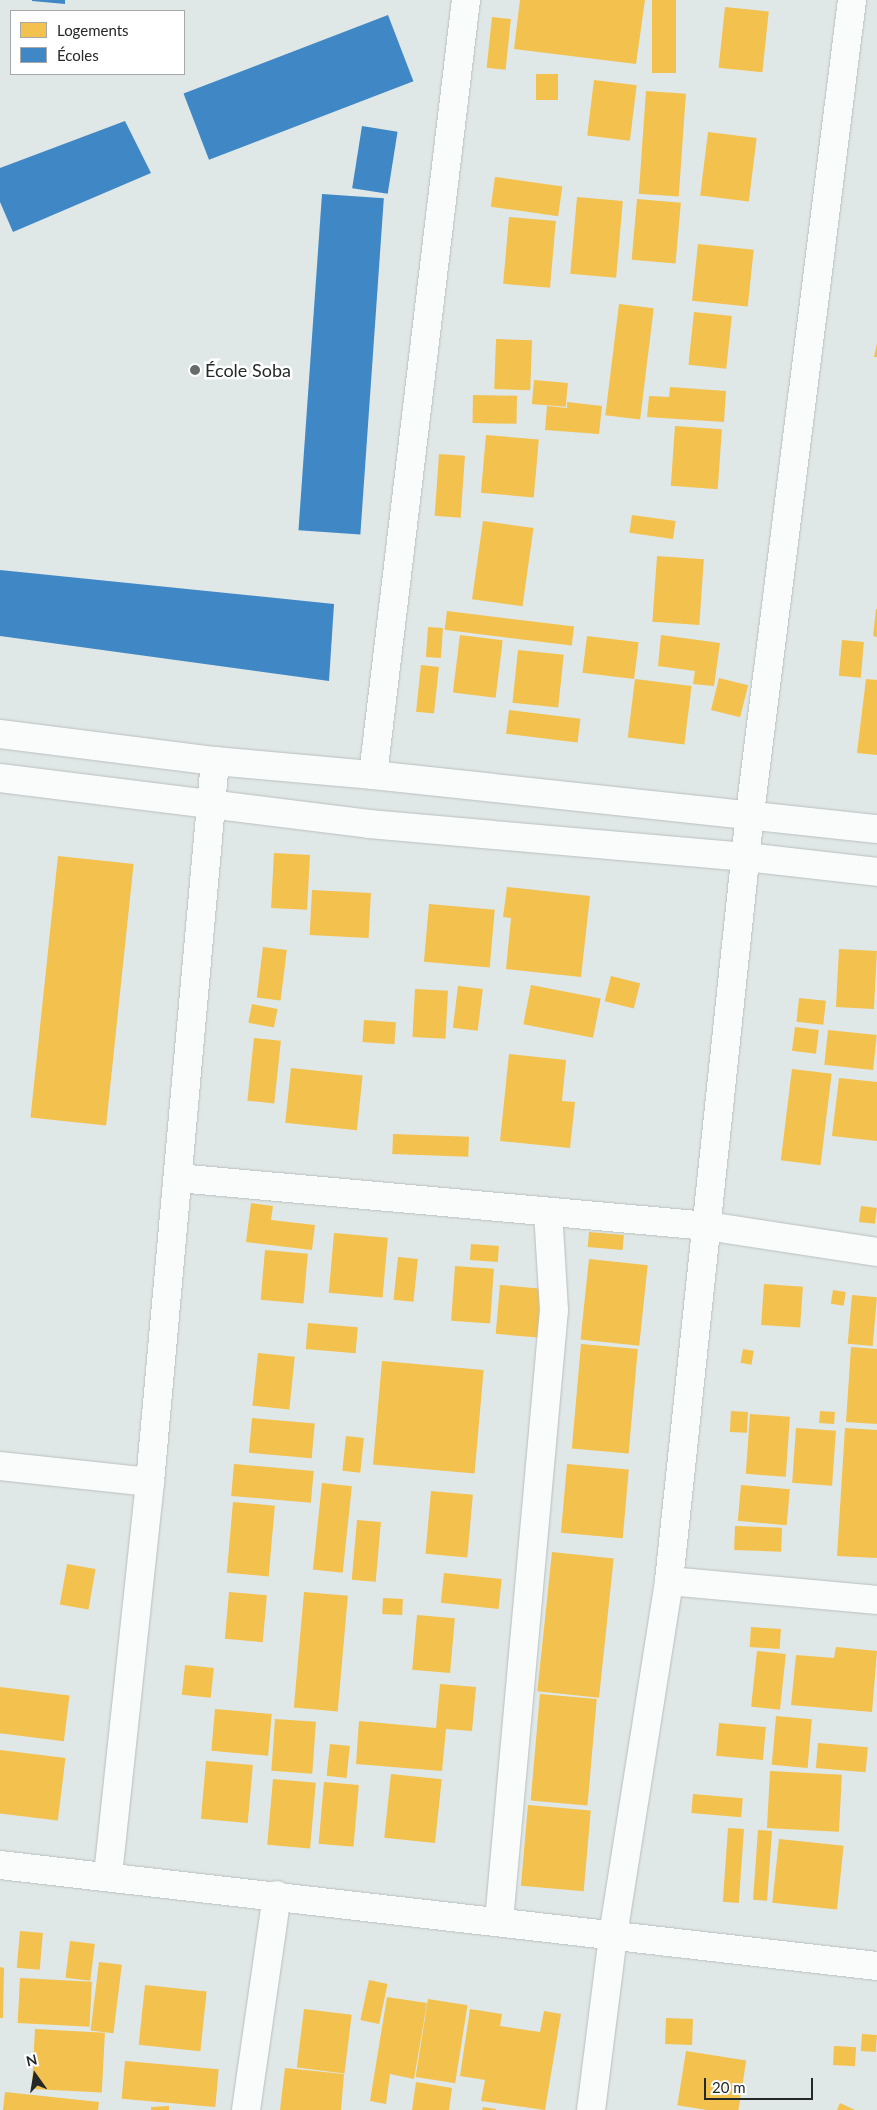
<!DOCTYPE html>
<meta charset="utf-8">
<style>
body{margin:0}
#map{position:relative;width:877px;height:2110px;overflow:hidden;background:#e0e7e7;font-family:Lato,sans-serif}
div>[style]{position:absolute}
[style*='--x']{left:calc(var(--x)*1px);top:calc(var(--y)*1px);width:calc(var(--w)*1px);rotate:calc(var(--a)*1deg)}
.homes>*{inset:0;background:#f2c14e;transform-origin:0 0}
.schools>*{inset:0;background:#3f88c5;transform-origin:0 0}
.roads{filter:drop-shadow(0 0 1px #b9bfbe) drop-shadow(0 0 1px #b9bfbe)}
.minor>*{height:28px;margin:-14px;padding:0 14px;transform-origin:14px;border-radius:14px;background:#fafbfb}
.tertiary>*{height:28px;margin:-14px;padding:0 14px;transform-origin:14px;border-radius:14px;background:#fafbfb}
.dots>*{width:14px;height:14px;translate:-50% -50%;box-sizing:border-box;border:2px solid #fff;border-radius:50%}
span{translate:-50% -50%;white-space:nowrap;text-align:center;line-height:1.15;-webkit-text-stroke:5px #fff;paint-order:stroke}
.poi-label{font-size:18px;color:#242928}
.left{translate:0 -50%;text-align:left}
.legend{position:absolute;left:10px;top:10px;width:175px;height:65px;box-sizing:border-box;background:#fff;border:1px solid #a7a9a9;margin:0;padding:6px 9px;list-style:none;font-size:15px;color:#242928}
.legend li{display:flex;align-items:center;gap:10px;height:25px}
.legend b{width:25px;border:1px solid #a7a9a9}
.north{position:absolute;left:10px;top:2050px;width:50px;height:50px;-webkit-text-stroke:4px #fff;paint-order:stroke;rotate:347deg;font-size:14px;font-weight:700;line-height:20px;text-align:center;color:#242928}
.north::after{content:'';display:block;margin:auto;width:18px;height:22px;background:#242928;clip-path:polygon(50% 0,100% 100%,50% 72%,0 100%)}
.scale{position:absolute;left:704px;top:2078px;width:109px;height:22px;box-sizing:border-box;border:2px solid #242928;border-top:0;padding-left:6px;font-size:15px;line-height:18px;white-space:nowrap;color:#242928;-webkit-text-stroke:4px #fff;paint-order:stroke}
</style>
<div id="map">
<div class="homes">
<i style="clip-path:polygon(520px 0,645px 0,636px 64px,514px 49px)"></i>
<i style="left:652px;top:0;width:24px;height:73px"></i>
<i style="left:725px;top:7px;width:44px;height:61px;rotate:6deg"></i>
<i style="left:492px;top:17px;width:19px;height:51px;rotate:6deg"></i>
<i style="left:536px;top:74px;width:22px;height:26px"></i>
<i style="left:594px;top:80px;width:43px;height:56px;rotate:7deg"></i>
<i style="left:646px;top:91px;width:40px;height:103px;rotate:4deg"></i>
<i style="left:708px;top:132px;width:49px;height:64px;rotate:7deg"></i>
<i style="left:495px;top:177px;width:68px;height:30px;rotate:8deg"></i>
<i style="left:577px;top:197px;width:46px;height:77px;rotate:5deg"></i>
<i style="left:637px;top:199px;width:44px;height:61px;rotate:5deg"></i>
<i style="left:509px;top:217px;width:47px;height:67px;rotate:5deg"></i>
<i style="left:698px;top:244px;width:56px;height:57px;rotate:6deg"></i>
<i style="left:619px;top:304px;width:35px;height:112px;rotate:7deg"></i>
<i style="left:694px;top:312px;width:38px;height:53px;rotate:6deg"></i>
<i style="left:496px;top:339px;width:36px;height:50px;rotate:2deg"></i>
<i style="clip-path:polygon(877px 343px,877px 357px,874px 357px)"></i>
<i style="left:534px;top:380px;width:34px;height:24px;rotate:5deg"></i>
<i style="clip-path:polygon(670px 387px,726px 391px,724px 422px,647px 417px,649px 396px,669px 397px)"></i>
<i style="left:473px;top:395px;width:44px;height:28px;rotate:1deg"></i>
<i style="clip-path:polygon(567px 402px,602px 406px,599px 434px,545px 430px,547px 406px,567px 408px)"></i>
<i style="left:675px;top:426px;width:47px;height:60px;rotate:4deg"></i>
<i style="left:486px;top:435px;width:53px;height:58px;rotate:5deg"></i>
<i style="left:439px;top:454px;width:26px;height:62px;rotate:4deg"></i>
<i style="left:632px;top:515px;width:44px;height:18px;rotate:8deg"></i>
<i style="left:483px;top:521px;width:51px;height:79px;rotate:8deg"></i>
<i style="left:657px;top:556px;width:47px;height:66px;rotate:4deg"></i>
<i style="clip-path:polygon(876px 609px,877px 609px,877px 637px,873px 636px)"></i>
<i style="left:447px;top:611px;width:128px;height:19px;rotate:7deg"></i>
<i style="left:428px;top:627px;width:15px;height:30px;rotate:4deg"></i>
<i style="left:460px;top:635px;width:43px;height:58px;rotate:7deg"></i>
<i style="clip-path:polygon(661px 635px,720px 643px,714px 686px,693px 684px,695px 671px,658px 666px)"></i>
<i style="left:587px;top:636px;width:52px;height:37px;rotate:7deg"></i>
<i style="left:842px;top:640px;width:22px;height:36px;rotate:5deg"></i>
<i style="left:518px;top:650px;width:46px;height:53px;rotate:6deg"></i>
<i style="left:421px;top:665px;width:18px;height:47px;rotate:6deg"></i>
<i style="left:719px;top:678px;width:30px;height:33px;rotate:14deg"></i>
<i style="left:635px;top:679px;width:57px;height:59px;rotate:7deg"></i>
<i style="clip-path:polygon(866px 679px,877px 680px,877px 755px,857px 753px)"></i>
<i style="left:509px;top:710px;width:72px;height:24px;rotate:7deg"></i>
<i style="left:274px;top:853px;width:36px;height:55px;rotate:3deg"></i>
<i style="left:58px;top:856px;width:76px;height:263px;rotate:6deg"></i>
<i style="clip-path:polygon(507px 887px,590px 896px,581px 977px,506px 969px,511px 918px,503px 917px)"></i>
<i style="left:312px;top:890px;width:59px;height:45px;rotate:3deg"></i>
<i style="left:429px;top:904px;width:66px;height:58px;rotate:5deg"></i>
<i style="left:263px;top:947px;width:24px;height:51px;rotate:7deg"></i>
<i style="left:839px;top:949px;width:38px;height:58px;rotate:3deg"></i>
<i style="left:611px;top:976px;width:30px;height:26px;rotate:14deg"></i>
<i style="left:531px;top:985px;width:71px;height:40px;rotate:11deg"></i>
<i style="left:458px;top:986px;width:25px;height:42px;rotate:7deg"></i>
<i style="left:415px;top:989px;width:33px;height:48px;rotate:3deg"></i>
<i style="left:799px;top:998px;width:27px;height:24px;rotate:6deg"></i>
<i style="left:252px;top:1004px;width:26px;height:19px;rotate:11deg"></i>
<i style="left:364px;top:1020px;width:32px;height:22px;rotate:4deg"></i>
<i style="left:795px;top:1027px;width:24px;height:24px;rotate:7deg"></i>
<i style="left:828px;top:1030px;width:49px;height:35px;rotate:6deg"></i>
<i style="left:254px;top:1038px;width:27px;height:63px;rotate:6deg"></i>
<i style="clip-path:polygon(509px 1054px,566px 1060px,562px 1101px,575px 1102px,570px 1148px,500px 1141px)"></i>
<i style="left:291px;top:1068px;width:72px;height:55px;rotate:6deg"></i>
<i style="left:792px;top:1069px;width:40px;height:92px;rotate:7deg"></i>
<i style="clip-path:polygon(839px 1078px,877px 1082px,877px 1141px,832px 1136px)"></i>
<i style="left:393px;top:1134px;width:76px;height:20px;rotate:2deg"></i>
<i style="clip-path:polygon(251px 1203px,273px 1206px,271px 1220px,315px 1225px,312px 1250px,246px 1242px)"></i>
<i style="left:861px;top:1206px;width:16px;height:16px;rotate:7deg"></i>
<i style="left:589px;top:1232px;width:35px;height:15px;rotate:5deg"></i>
<i style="left:334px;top:1233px;width:54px;height:60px;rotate:5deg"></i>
<i style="left:471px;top:1244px;width:28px;height:16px;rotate:4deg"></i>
<i style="left:265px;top:1250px;width:43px;height:50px;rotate:5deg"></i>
<i style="left:398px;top:1257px;width:20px;height:43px;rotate:6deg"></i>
<i style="left:589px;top:1259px;width:59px;height:81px;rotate:6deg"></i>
<i style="left:455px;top:1266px;width:39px;height:55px;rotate:4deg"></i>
<i style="left:764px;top:1284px;width:39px;height:41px;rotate:4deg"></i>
<i style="left:500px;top:1285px;width:45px;height:49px;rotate:5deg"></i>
<i style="left:833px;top:1290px;width:13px;height:14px;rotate:9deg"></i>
<i style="left:852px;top:1295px;width:25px;height:49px;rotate:5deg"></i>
<i style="left:308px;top:1323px;width:50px;height:26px;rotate:5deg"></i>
<i style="left:581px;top:1344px;width:57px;height:105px;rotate:5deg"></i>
<i style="clip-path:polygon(851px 1347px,877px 1349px,877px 1424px,846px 1422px)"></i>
<i style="left:743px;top:1349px;width:11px;height:14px;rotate:10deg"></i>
<i style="left:258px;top:1353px;width:37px;height:53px;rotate:6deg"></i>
<i style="left:382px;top:1361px;width:102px;height:104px;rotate:5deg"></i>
<i style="left:731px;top:1411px;width:17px;height:21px;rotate:3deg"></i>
<i style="left:820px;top:1411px;width:15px;height:12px;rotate:4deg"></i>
<i style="left:750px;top:1414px;width:40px;height:60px;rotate:4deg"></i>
<i style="left:252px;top:1418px;width:63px;height:35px;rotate:5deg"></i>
<i style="left:796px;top:1428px;width:40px;height:55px;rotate:4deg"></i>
<i style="clip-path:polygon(845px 1428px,877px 1430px,877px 1558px,837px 1556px)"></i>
<i style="left:346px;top:1436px;width:18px;height:35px;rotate:6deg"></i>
<i style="left:234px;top:1464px;width:80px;height:32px;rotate:5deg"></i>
<i style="left:567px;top:1464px;width:62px;height:69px;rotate:5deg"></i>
<i style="left:322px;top:1483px;width:30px;height:87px;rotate:6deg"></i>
<i style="left:741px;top:1485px;width:49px;height:36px;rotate:5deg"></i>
<i style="left:431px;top:1491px;width:42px;height:63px;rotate:5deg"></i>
<i style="left:233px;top:1502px;width:42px;height:71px;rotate:5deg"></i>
<i style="left:357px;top:1520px;width:24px;height:60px;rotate:5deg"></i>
<i style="left:735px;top:1526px;width:47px;height:24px;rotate:2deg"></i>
<i style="left:552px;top:1552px;width:62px;height:140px;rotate:6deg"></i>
<i style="left:67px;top:1564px;width:29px;height:41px;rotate:10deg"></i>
<i style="left:444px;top:1573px;width:58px;height:30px;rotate:6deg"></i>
<i style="left:229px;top:1592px;width:38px;height:47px;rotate:5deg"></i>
<i style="left:304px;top:1592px;width:44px;height:116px;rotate:5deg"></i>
<i style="left:383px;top:1598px;width:20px;height:16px;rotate:3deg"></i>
<i style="left:417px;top:1615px;width:38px;height:55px;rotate:5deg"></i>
<i style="left:751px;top:1627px;width:30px;height:20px;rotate:4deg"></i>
<i style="clip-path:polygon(836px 1647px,877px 1651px,872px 1712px,791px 1705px,796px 1655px,834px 1658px)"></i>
<i style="left:757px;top:1651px;width:29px;height:56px;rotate:6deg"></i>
<i style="left:185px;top:1665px;width:29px;height:30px;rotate:6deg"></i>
<i style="clip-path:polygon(440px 1684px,476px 1687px,472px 1731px,446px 1729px,442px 1771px,356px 1764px,359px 1721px,436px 1728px)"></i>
<i style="left:0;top:1687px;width:70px;height:46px;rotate:7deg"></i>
<i style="left:540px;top:1694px;width:57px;height:107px;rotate:5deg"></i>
<i style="left:215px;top:1709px;width:57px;height:42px;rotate:5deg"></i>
<i style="left:776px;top:1716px;width:36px;height:49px;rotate:5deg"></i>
<i style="left:275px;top:1719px;width:41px;height:52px;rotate:4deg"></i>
<i style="left:719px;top:1723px;width:47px;height:33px;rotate:5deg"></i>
<i style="left:818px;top:1743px;width:50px;height:25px;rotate:5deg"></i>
<i style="left:330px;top:1744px;width:20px;height:32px;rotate:6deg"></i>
<i style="left:0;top:1750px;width:66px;height:63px;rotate:7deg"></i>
<i style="left:206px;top:1761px;width:47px;height:58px;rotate:5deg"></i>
<i style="left:770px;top:1771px;width:72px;height:57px;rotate:3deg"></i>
<i style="left:391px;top:1774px;width:51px;height:64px;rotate:6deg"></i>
<i style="left:273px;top:1779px;width:43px;height:66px;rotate:5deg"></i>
<i style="left:324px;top:1782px;width:35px;height:62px;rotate:5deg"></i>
<i style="left:693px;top:1794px;width:50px;height:19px;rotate:5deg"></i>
<i style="left:528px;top:1805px;width:63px;height:81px;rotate:5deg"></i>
<i style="left:728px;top:1828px;width:16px;height:74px;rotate:4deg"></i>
<i style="left:758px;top:1830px;width:14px;height:70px;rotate:4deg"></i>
<i style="left:779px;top:1839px;width:65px;height:64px;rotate:6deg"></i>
<i style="left:20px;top:1931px;width:23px;height:37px;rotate:5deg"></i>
<i style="left:70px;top:1941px;width:25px;height:37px;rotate:7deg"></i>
<i style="left:99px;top:1962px;width:23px;height:69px;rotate:7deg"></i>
<i style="clip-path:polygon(0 1967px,4px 1968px,3px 2018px,0 2018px)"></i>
<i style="left:20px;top:1978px;width:72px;height:45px;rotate:3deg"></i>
<i style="left:369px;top:1980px;width:19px;height:41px;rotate:12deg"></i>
<i style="left:145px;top:1985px;width:62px;height:60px;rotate:6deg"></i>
<i style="clip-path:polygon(387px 1997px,427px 2003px,414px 2079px,390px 2074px,386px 2104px,370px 2101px)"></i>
<i style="left:428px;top:1999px;width:40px;height:79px;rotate:9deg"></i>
<i style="left:304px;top:2009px;width:48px;height:59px;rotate:7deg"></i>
<i style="clip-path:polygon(470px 2009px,502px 2014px,500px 2026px,540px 2032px,544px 2011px,561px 2014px,545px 2110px,481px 2101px,485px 2080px,460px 2076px)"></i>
<i style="left:666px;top:2018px;width:27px;height:26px;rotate:2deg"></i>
<i style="left:35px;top:2029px;width:70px;height:60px;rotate:3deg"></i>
<i style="left:862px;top:2034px;width:15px;height:17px;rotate:4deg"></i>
<i style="left:834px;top:2046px;width:22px;height:19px;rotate:3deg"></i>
<i style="left:686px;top:2051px;width:61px;height:55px;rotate:9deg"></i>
<i style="left:125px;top:2061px;width:94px;height:38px;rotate:5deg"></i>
<i style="clip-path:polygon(285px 2068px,344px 2074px,341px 2110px,280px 2110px)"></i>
<i style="clip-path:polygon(416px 2082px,452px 2088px,449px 2110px,412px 2110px)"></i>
<i style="clip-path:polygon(5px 2092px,99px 2102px,98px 2110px,3px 2110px)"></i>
<i style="clip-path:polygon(840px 2103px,855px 2110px,837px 2110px)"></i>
<i style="clip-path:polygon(169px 2106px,169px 2110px,151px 2110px,151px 2107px)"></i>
<i style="clip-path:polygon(483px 2107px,496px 2109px,496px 2110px,482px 2110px)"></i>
</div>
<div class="schools">
<i style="clip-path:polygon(32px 0,65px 0,65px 4px,32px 1px)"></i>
<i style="left:388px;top:15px;width:71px;height:219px;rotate:69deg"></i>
<i style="clip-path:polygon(125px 121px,151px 173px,13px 232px,0 202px,0 168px)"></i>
<i style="left:362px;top:126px;width:36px;height:63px;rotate:9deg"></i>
<i style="left:322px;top:194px;width:62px;height:337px;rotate:4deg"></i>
<i style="clip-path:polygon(0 570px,334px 604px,329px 681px,0 636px)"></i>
</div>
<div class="roads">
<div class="minor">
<i style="--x:373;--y:775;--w:781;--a:-83.16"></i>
<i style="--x:178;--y:1178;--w:531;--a:5.18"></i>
<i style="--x:707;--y:1226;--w:172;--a:8.7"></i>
<i style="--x:0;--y:1466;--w:151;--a:6.1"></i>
<i style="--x:669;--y:1581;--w:209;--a:5.2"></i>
<i style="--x:0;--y:1865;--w:883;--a:6.57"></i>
<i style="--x:108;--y:1875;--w:395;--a:-83.9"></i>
<i style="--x:150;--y:1482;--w:724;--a:-84.85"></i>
<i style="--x:499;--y:1921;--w:613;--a:-84.86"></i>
<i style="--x:554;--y:1310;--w:98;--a:-93.5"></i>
<i style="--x:246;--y:2110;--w:217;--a:-81.8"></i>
<i style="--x:591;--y:2110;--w:176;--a:-82.8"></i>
<i style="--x:613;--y:1935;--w:358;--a:-81"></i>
<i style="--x:669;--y:1581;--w:772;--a:-83.98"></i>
<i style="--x:750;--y:813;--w:819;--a:-82.85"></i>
</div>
<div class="tertiary">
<i style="--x:0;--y:734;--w:217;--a:7.2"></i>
<i style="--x:215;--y:761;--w:159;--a:5.1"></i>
<i style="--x:373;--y:775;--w:507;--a:6.12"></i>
<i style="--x:0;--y:778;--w:372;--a:7.1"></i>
<i style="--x:369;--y:824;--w:378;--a:5"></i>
<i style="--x:746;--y:857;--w:132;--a:6.5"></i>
</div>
</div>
<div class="dots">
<i style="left:195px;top:370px;background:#666c6b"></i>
</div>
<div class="poi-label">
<span class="left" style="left:205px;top:370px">École Soba</span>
</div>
<ul class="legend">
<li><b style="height:14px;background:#f2c14e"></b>Logements</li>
<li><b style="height:14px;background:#3f88c5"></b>Écoles</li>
</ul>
<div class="north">N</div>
<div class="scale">20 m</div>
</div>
